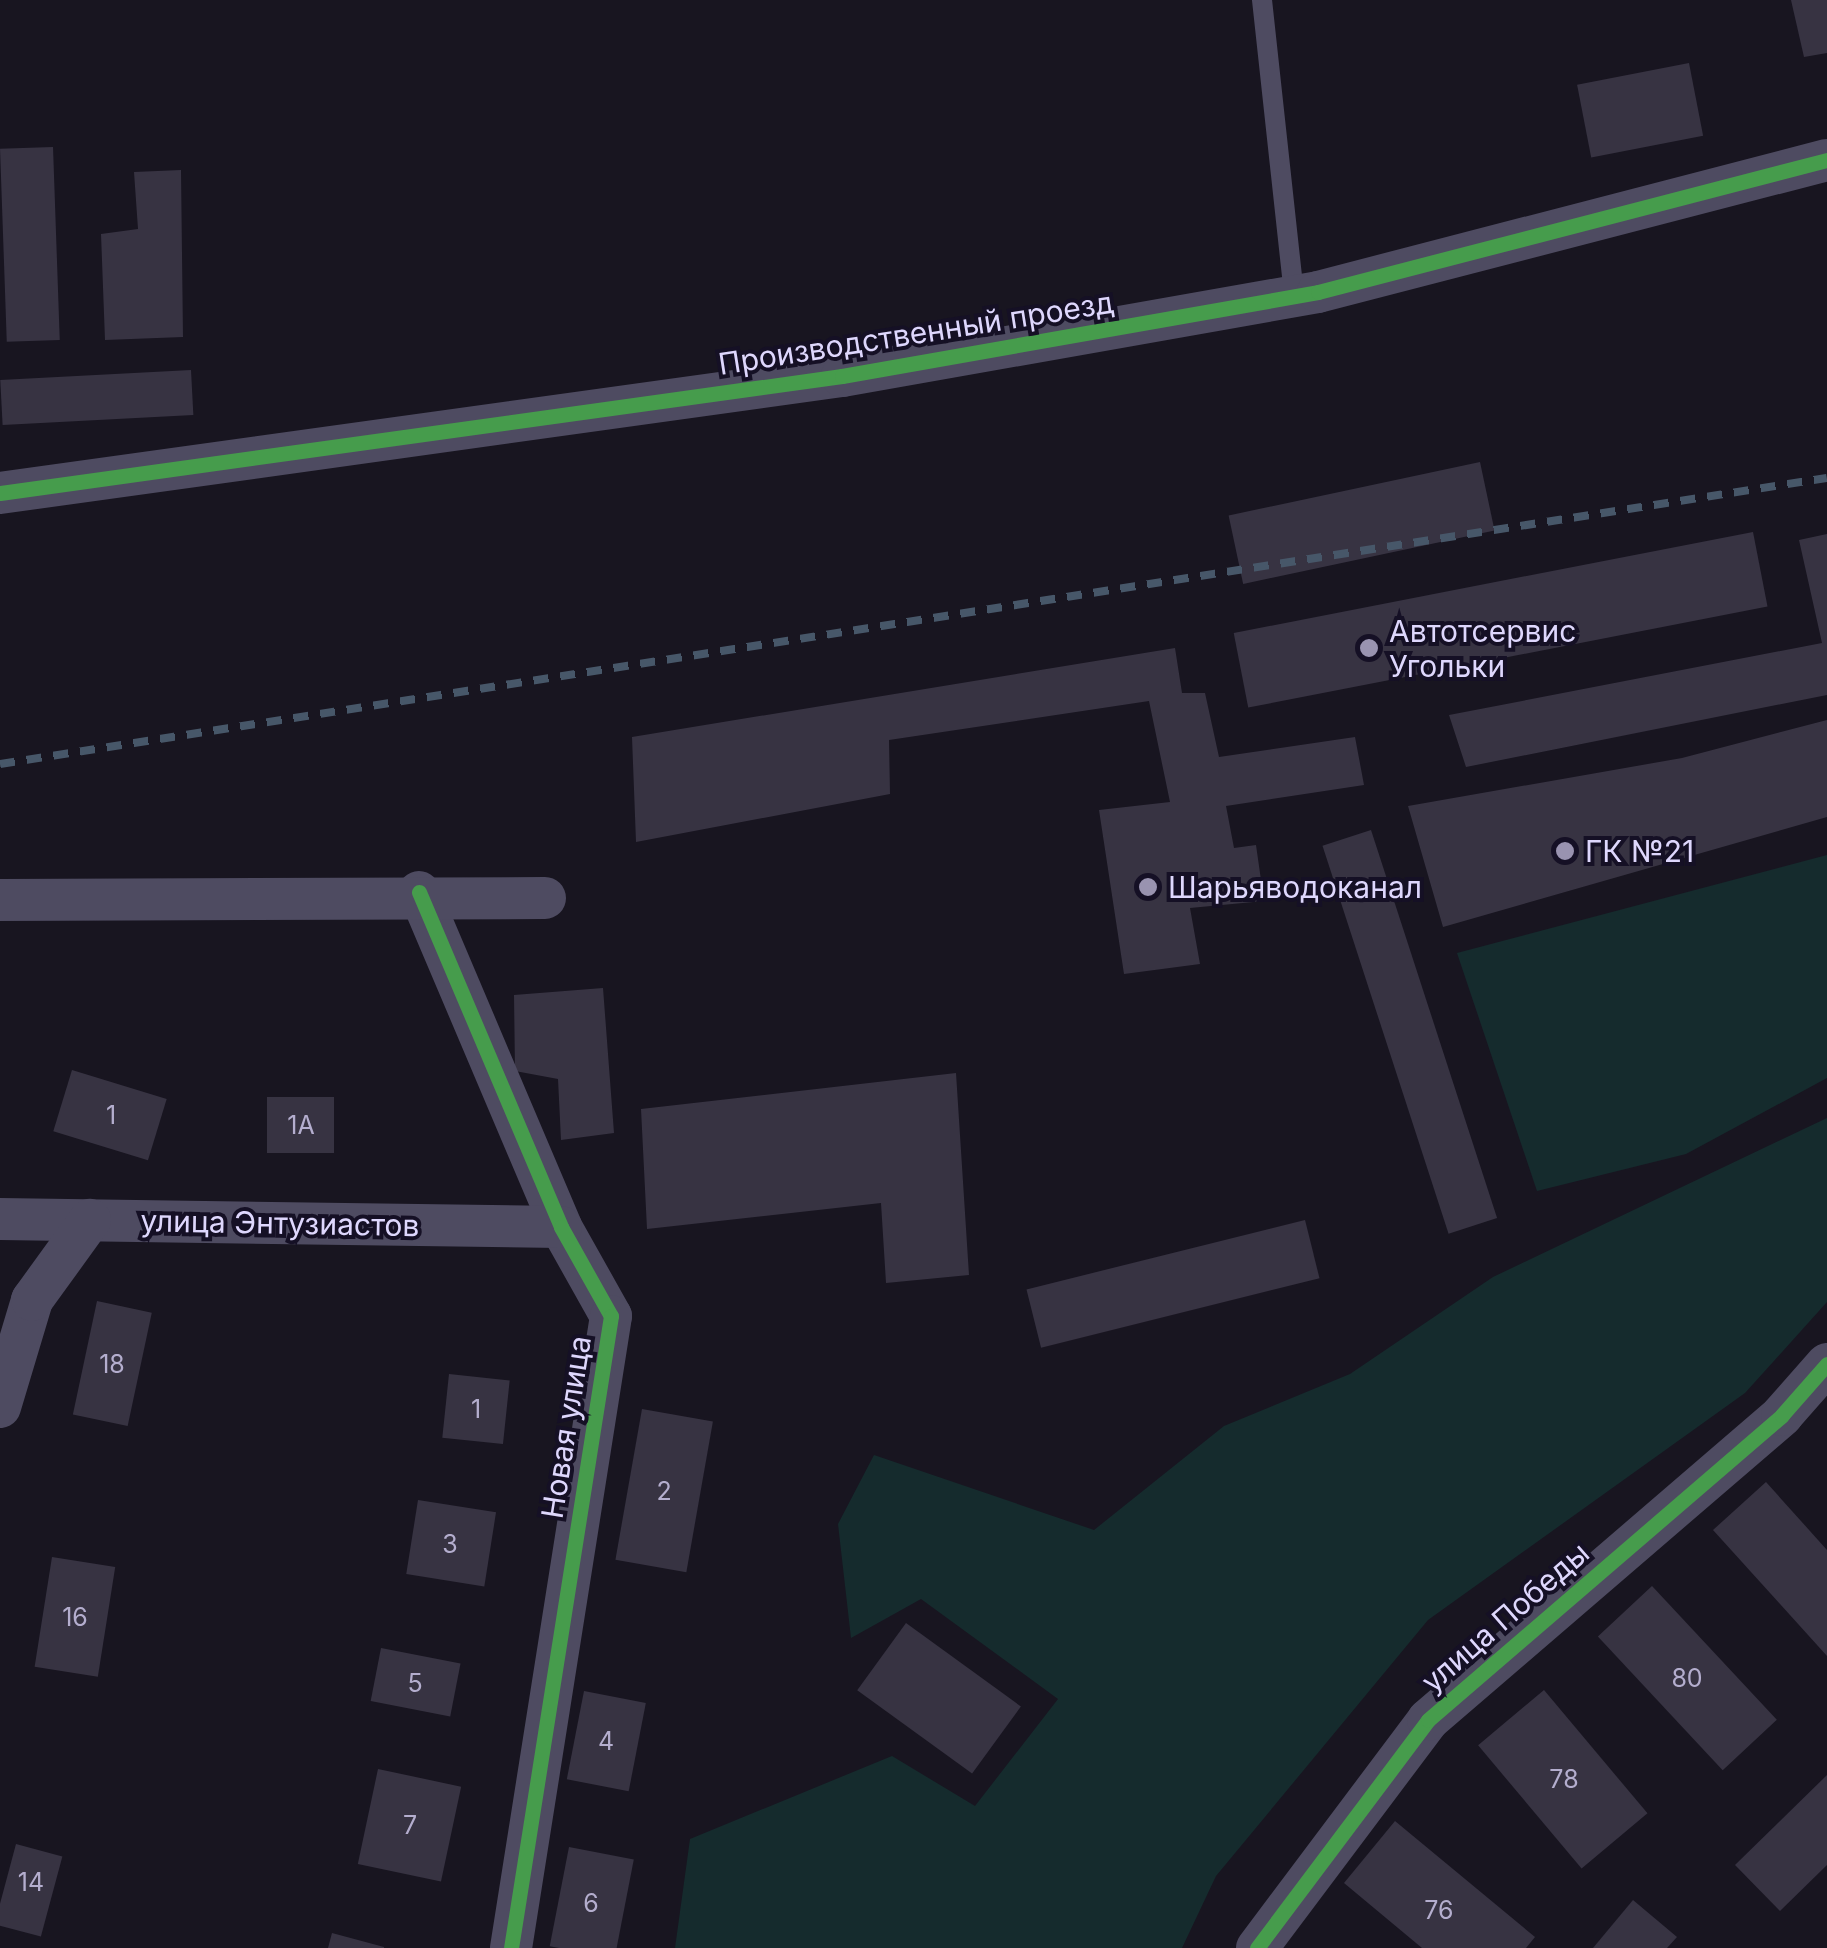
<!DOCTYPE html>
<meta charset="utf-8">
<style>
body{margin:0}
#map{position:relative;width:1827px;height:1948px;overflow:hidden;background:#181520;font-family:Inter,sans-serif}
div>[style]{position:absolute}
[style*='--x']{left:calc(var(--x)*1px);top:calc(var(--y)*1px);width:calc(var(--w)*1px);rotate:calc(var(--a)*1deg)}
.green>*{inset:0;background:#152b2d}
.building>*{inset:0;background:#373342;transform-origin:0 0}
.service>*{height:20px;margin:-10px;padding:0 10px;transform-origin:10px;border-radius:10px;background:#4e4b61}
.minor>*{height:42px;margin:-21px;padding:0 21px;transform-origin:21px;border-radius:21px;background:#4e4b61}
.rail>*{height:8px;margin-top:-4px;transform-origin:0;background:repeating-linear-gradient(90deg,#475769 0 15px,transparent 0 27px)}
.cycleway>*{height:15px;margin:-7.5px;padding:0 7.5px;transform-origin:7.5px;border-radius:7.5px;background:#469c4c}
.dots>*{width:28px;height:28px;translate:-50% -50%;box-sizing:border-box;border:5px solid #151025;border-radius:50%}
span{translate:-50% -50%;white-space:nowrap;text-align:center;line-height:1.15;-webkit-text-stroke:8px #151025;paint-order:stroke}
.number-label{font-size:25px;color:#b4aece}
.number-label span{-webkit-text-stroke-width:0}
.street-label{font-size:30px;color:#ded7fd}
.poi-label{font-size:30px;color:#ded7fd}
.left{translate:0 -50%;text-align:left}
</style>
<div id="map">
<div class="green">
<i style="clip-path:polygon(1827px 855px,1827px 1078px,1686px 1154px,1537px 1191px,1457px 953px)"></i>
<i style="clip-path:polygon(1827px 1118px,1827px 1302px,1745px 1393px,1428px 1620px,1216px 1876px,1182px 1948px,675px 1948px,690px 1839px,892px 1756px,975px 1806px,1058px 1699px,921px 1599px,851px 1638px,838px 1524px,874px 1455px,1094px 1530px,1224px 1426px,1350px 1374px,1493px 1277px)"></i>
</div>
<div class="building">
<i style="clip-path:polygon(1791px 0,1827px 0,1827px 53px,1804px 57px)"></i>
<i style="left:1689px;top:63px;width:74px;height:114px;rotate:79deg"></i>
<i style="left:53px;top:147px;width:193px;height:53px;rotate:88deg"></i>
<i style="clip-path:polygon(181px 170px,183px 337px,105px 340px,101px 234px,138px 229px,134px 172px)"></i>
<i style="left:191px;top:370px;width:45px;height:191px;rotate:87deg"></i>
<i style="left:1480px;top:462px;width:70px;height:257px;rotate:78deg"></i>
<i style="left:1753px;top:532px;width:76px;height:529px;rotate:79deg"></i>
<i style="clip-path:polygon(1827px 534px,1827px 695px,1466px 767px,1449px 715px,1822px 643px,1799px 540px)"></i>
<i style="clip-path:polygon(1175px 648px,1182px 693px,1205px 693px,1219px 757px,1355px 737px,1364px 785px,1226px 806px,1234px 848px,1256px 845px,1264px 901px,1190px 908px,1200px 964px,1124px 974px,1099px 810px,1170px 802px,1149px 701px,889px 740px,890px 794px,636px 842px,632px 737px)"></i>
<i style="clip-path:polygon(1827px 720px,1827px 817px,1443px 927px,1408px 806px,1682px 758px)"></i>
<i style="left:1371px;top:830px;width:408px;height:51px;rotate:72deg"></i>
<i style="clip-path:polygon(603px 988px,614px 1133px,561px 1140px,558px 1079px,515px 1071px,514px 995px)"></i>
<i style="left:72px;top:1070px;width:99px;height:64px;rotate:17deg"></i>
<i style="clip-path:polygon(956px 1073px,969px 1275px,886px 1283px,881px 1203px,647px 1229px,641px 1109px)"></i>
<i style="left:267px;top:1097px;width:67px;height:56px"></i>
<i style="left:1305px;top:1220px;width:60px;height:287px;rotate:76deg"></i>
<i style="left:97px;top:1301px;width:56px;height:116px;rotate:12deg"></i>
<i style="left:449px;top:1374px;width:61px;height:64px;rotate:6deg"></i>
<i style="left:642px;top:1409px;width:72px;height:153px;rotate:10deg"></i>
<i style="clip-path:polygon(1766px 1482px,1827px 1550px,1827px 1656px,1713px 1530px)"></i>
<i style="left:418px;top:1500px;width:79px;height:75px;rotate:9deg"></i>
<i style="left:52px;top:1557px;width:64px;height:111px;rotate:9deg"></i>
<i style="left:1652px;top:1586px;width:183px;height:74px;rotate:47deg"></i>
<i style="left:906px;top:1623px;width:142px;height:83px;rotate:36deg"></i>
<i style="left:381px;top:1648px;width:81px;height:54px;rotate:11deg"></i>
<i style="left:1544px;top:1690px;width:161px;height:86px;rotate:50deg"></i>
<i style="left:584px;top:1691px;width:63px;height:90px;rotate:11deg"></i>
<i style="left:378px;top:1769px;width:85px;height:97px;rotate:12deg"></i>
<i style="clip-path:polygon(1827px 1775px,1827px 1865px,1780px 1911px,1735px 1865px)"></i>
<i style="clip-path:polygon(1395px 1821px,1535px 1937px,1526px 1948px,1422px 1948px,1344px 1883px)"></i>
<i style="left:16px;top:1844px;width:48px;height:83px;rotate:15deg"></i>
<i style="left:569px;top:1847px;width:66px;height:101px;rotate:11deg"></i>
<i style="clip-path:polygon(1633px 1900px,1677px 1937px,1667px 1948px,1593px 1948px)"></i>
<i style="clip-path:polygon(332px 1933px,384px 1947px,384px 1948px,328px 1948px)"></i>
</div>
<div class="service">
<i style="--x:1262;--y:0;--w:298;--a:83.8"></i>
</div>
<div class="minor">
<i style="--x:0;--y:493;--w:850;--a:-7.91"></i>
<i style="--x:842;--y:376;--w:483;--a:-10"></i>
<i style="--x:1318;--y:292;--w:526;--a:-14.54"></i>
<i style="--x:419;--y:892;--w:364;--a:67"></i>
<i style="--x:561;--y:1227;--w:102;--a:60.7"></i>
<i style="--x:611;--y:1316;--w:640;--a:98.99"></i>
<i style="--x:0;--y:900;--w:545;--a:-0.21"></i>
<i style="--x:0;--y:1219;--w:561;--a:0.82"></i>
<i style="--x:0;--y:1407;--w:112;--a:-73.3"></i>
<i style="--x:32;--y:1300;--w:99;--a:-54.1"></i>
<i style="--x:1257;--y:1948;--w:285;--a:-53.1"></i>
<i style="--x:1428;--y:1720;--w:467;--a:-40.7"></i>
<i style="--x:1782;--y:1415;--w:68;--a:-48.6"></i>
</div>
<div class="rail">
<i style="--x:0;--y:764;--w:1849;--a:-8.9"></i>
</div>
<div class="cycleway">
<i style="--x:0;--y:493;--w:850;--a:-7.91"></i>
<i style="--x:842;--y:376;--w:483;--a:-10"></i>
<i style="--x:1318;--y:292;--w:526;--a:-14.54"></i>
<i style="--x:419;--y:892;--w:364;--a:67"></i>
<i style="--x:561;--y:1227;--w:102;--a:60.7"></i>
<i style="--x:611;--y:1316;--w:640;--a:98.99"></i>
<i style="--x:1257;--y:1948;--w:285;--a:-53.1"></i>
<i style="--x:1428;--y:1720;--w:467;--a:-40.7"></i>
<i style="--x:1782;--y:1415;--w:68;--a:-48.6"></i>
</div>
<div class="dots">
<i style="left:1369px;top:648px;background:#9993b0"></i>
<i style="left:1565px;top:851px;background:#9993b0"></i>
<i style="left:1148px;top:887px;background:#9993b0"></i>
</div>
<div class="number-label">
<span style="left:111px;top:1115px">1</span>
<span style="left:301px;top:1125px">1А</span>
<span style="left:112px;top:1364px">18</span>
<span style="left:476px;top:1409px">1</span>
<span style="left:664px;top:1491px">2</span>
<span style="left:450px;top:1544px">3</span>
<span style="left:75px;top:1617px">16</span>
<span style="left:1687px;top:1678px">80</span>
<span style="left:415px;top:1683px">5</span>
<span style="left:606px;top:1741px">4</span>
<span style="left:1564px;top:1779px">78</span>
<span style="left:410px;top:1825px">7</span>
<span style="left:31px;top:1882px">14</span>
<span style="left:591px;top:1903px">6</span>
<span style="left:1439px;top:1910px">76</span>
</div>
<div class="street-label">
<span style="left:916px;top:333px;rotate:-9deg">Производственный проезд</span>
<span style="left:280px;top:1223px;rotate:1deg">улица Энтузиастов</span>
<span style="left:566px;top:1427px;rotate:-81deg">Новая улица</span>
<span style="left:1505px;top:1617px;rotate:-41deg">улица Победы</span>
</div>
<div class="poi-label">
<span class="left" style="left:1389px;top:648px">Автотсервис<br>Угольки</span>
<span class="left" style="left:1585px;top:851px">ГК №21</span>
<span class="left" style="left:1168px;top:887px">Шарьяводоканал</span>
</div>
</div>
